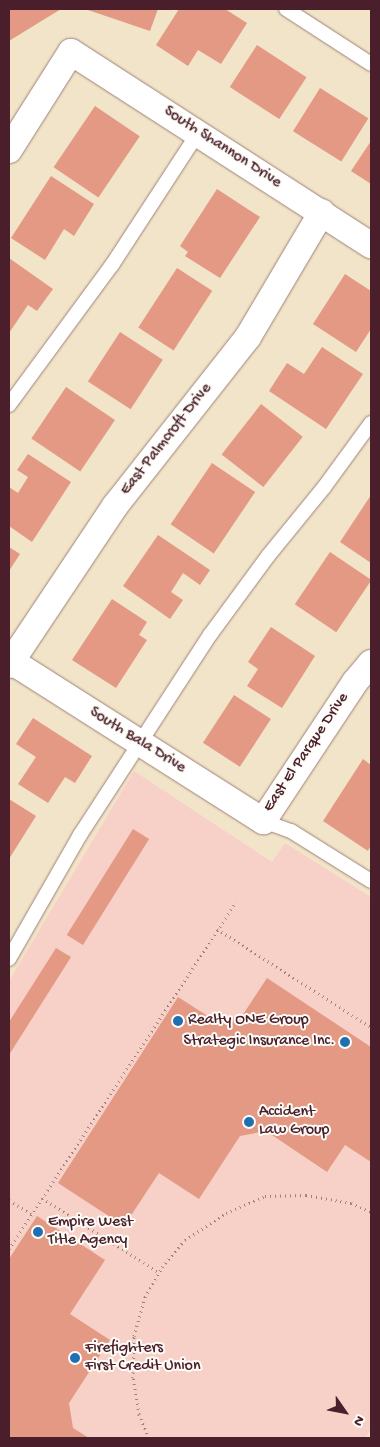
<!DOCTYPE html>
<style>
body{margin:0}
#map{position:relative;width:380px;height:1447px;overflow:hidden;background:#f2e4c8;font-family:"Gochi Hand",sans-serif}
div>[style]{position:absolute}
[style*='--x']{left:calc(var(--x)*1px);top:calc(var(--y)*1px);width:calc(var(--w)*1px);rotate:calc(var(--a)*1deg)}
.built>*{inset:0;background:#f7d1c7}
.building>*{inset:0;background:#e39983;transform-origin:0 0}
.path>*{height:3px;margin-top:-1.5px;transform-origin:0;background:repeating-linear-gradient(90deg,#9e827a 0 1px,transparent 0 5px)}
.roads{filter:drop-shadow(0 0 1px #9e827a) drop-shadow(0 0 1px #9e827a)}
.lane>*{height:14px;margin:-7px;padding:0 7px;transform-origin:7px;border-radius:7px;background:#fff}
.street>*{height:26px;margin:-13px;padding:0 13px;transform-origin:13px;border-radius:13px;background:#fff}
.dots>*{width:14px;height:14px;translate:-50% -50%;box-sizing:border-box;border:2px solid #fdfcf7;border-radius:50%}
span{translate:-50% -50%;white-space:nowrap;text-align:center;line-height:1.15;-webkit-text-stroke:4px #fdfcf7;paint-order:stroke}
.street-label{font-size:16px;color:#4a1f2b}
.poi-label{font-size:16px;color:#4a1f2b}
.left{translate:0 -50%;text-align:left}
.right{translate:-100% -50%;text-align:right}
.frame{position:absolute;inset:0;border:10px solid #4a1f2b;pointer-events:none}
.north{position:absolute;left:320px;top:1387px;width:50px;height:50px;-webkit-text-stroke:4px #fdfcf7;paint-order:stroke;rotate:123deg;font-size:14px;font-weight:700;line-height:20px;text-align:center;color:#4a1f2b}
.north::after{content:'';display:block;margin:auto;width:18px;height:22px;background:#4a1f2b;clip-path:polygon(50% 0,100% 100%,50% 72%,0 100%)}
</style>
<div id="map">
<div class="built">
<i style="clip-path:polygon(134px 771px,272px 862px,285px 843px,371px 897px,371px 1429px,365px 1438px,9px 1438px,9px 981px)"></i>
</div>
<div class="building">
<i style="clip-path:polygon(9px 9px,61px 9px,9px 41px)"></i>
<i style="clip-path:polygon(85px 9px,158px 9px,150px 31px)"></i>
<i style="clip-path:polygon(179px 9px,225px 9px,247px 23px,221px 64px,198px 50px,188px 66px,156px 45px)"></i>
<i style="left:257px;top:45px;width:59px;height:50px;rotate:33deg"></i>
<i style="left:320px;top:88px;width:57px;height:51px;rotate:32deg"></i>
<i style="left:95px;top:106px;width:54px;height:74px;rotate:34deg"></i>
<i style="clip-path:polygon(371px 141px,371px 184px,351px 171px)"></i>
<i style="clip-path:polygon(51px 176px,94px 204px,74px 236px,64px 229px,45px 260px,11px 238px)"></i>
<i style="clip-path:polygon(217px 189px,260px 217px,220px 278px,185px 256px,188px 252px,180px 246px)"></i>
<i style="clip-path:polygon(9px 258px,53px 289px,37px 311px,28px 305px,9px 333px)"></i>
<i style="left:177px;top:268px;width:42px;height:71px;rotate:33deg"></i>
<i style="clip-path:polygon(345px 274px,371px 291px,371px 329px,356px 352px,313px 324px)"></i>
<i style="left:120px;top:332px;width:51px;height:59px;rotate:33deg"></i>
<i style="clip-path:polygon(322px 347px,363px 374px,326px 429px,269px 391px,287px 363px,304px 374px)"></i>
<i style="left:66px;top:387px;width:59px;height:62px;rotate:34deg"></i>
<i style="left:261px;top:404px;width:53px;height:64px;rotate:38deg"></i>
<i style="clip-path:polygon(28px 454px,71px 482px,32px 542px,9px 526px,9px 487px,18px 493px,28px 477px,17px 470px)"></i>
<i style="left:212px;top:463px;width:52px;height:74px;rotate:34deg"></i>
<i style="clip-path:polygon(371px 495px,371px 563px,340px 542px)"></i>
<i style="clip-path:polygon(158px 535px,210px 570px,200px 585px,183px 573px,171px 592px,183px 600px,170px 619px,123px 586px)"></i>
<i style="clip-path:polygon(9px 547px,20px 554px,9px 571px)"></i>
<i style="left:330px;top:552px;width:50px;height:63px;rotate:34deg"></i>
<i style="clip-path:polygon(112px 599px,147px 622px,139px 635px,147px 640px,116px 688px,72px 660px)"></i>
<i style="clip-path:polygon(271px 627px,315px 656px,282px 708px,247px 686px,258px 669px,248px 662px)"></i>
<i style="left:234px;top:695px;width:44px;height:57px;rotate:33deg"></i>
<i style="clip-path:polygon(33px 718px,92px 756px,75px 783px,65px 777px,48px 803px,18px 784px,36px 757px,16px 744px)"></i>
<i style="clip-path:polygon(363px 759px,371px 765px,371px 845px,368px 851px,323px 821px)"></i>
<i style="clip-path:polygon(9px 799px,36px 816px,9px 859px)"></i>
<i style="left:133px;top:829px;width:19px;height:125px;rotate:32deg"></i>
<i style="clip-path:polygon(56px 948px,71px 957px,9px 1055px,9px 1022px)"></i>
<i style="clip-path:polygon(267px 978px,371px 1047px,371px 1162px,345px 1145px,327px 1172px,266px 1131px,240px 1136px,199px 1199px,159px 1173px,124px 1226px,58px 1183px,178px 997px,214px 1020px,242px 1016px)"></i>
<i style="clip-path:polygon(37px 1216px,105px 1260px,70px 1314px,110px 1340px,69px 1403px,73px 1428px,89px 1438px,9px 1438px,9px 1259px)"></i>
</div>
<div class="path">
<i style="--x:217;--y:929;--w:183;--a:32.5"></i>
<i style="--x:42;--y:1198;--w:138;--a:32.5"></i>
<i style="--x:9;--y:1200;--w:26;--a:32"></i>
<i style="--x:9;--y:1249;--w:415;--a:-56.8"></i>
<i style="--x:149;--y:1438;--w:26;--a:-113"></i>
<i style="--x:139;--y:1414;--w:36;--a:-99"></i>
<i style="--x:133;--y:1378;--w:42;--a:-88.6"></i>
<i style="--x:134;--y:1336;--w:41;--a:-74.2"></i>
<i style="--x:145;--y:1297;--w:34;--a:-60"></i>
<i style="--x:162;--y:1267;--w:35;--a:-50"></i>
<i style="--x:185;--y:1240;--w:49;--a:-33.4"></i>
<i style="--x:226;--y:1213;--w:43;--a:-23.6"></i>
<i style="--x:265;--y:1196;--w:41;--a:-1.4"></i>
<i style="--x:306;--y:1195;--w:46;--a:10.1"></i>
<i style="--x:351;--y:1203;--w:22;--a:24"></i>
</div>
<div class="roads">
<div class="lane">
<i style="--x:286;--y:9;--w:101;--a:32.9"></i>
<i style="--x:9;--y:405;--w:174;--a:-53.7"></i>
<i style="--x:112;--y:265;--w:158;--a:-56.9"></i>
<i style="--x:263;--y:821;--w:30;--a:20"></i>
<i style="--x:291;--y:831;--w:94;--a:32"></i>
<i style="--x:9;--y:959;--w:143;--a:-60.2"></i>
<i style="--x:80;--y:835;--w:239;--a:-57"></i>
<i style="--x:210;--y:635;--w:98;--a:-53.7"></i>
<i style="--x:268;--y:556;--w:90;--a:-50.8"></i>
<i style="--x:325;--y:486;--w:78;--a:-53.9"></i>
</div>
<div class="street">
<i style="--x:9;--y:150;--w:116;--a:-57.7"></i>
<i style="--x:71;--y:52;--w:357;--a:32.8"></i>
<i style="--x:11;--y:661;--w:299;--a:32.4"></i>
<i style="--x:263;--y:821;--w:167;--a:-56.5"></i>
<i style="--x:355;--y:682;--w:25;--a:-50"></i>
<i style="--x:9;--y:665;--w:191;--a:-56.3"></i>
<i style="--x:115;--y:506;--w:215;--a:-51.8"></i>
<i style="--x:248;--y:337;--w:145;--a:-59.4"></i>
</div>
</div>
<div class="dots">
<i style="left:178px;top:1021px;background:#1f6fb2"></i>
<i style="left:345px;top:1042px;background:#1f6fb2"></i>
<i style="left:249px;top:1122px;background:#1f6fb2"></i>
<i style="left:38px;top:1232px;background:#1f6fb2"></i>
<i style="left:75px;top:1358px;background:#1f6fb2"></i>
</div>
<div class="street-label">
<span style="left:222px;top:148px;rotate:33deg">South Shannon Drive</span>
<span style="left:167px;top:440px;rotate:-52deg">East Palmcroft Drive</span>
<span style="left:137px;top:741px;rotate:32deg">South Bala Drive</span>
<span style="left:307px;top:753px;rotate:-56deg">East El Parque Drive</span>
</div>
<div class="poi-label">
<span class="left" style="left:188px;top:1021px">Realty ONE Group</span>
<span class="right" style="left:335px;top:1042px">Strategic Insurance Inc.</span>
<span class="left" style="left:259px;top:1122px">Accident<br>Law Group</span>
<span class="left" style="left:48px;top:1232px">Empire West<br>Title Agency</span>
<span class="left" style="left:85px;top:1358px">Firefighters<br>First Credit Union</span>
</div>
<div class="frame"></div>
<div class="north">N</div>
</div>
